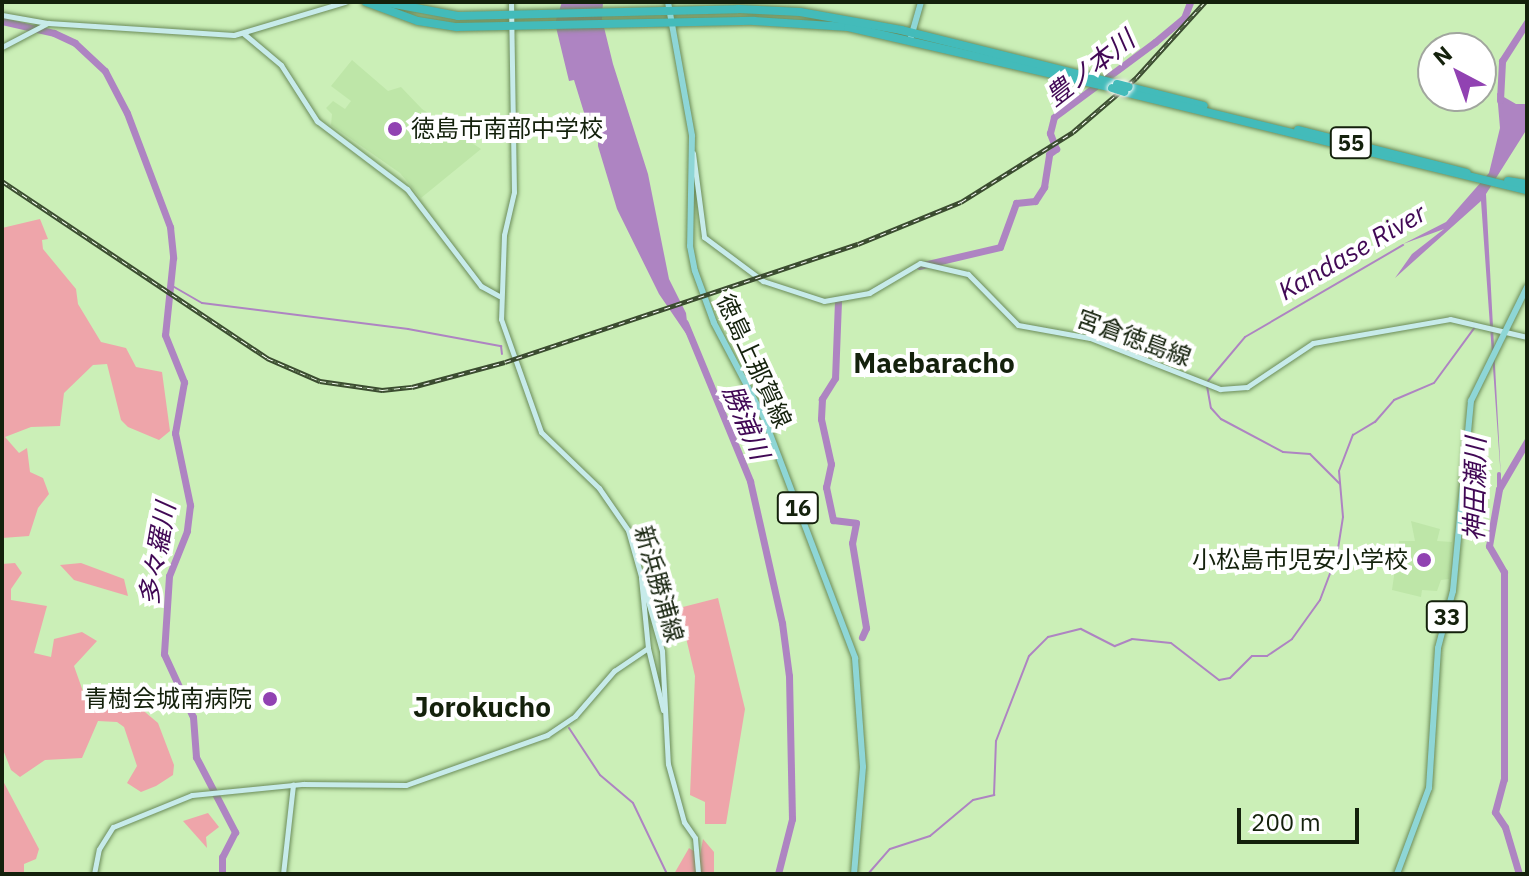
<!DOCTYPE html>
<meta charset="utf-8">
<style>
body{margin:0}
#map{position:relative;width:1529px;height:876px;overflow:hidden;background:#cbefb7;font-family:"IBM Plex Sans","Noto Sans JP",sans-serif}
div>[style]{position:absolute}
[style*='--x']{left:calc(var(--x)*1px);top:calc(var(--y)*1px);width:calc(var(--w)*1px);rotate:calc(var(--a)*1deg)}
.built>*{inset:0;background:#bee6a8}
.green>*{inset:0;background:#eea5aa}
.water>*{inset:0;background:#ae84c2}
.stream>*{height:2px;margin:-1px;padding:0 1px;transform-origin:1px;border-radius:1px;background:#ae84c2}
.canal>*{height:4px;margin:-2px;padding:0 2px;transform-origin:2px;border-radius:2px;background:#ae84c2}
.river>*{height:7px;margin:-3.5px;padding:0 3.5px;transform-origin:3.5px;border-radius:3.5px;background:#ae84c2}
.roads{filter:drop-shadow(0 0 2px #6c8c5a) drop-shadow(0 0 2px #6c8c5a)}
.secondary>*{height:5px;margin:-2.5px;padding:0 2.5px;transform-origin:2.5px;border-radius:2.5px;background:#c7ebea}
.primary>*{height:6px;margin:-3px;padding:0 3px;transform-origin:3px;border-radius:3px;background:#8ed6d6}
.highway>*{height:8px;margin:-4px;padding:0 4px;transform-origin:4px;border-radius:4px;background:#43bbba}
.rail>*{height:5px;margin-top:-2.5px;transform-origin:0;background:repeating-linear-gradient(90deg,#fff 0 6px,#3b4c30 0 12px);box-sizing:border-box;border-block:2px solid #3b4c30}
.bridges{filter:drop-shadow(0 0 2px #fff) drop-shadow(0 0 2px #fff)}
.highway-bridge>*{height:8px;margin:-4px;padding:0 4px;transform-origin:4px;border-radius:4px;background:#43bbba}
.dots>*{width:22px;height:22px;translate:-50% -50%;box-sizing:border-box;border:4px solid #fff;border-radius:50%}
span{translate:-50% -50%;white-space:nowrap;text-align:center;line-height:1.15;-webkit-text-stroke:8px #fff;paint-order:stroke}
.shield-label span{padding:2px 6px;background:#fff;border:2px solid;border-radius:6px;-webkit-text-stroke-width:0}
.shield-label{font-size:22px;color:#14210c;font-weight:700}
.poi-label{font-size:24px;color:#14210c}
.left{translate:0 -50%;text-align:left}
.right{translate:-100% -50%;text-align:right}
.street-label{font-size:24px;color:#14210c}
.water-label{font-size:26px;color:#410855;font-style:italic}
.quarter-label{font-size:28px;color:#14210c;font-weight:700}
.frame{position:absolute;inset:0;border:4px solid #14210c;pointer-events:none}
.north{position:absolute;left:1417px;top:32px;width:80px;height:80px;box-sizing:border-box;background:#fff;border:2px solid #a1a69e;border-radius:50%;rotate:319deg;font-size:22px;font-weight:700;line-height:32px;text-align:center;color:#14210c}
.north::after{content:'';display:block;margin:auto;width:28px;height:36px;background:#9142b2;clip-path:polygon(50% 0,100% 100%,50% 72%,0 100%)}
.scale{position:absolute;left:1237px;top:808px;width:122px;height:36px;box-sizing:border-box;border:4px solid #14210c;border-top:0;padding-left:10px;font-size:24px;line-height:28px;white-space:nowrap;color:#14210c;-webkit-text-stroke:6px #fff;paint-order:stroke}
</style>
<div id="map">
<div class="built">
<i style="clip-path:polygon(352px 60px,388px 91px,401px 87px,422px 109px,481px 149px,421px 198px,400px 173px,331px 125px,332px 114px,326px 108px,333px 101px,345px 109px,351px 101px,331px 86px)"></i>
<i style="clip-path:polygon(1411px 521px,1440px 529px,1437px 541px,1452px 542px,1449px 579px,1441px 580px,1437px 591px,1422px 590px,1421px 597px,1392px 590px,1399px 541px,1415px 541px)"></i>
</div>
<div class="green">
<i style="clip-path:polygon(40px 219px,48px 239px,42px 240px,43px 249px,76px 289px,78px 304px,101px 342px,126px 348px,136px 367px,162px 372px,170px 431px,159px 440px,128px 427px,121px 420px,107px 364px,93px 365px,64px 393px,60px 426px,31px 427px,5px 437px,19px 453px,27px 448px,30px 472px,43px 478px,49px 494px,38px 508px,29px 536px,2px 538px,2px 228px)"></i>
<i style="clip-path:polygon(15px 563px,22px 573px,11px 589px,11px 600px,47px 606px,34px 653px,51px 657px,54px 639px,82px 632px,97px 641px,74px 666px,85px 697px,90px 701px,107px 688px,135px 692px,139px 707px,158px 723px,174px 765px,173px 775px,156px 786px,141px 792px,127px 783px,137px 766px,124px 727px,117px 722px,98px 721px,82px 758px,45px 760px,20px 777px,11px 770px,2px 747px,2px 564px)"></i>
<i style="clip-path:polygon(81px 563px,124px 579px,128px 596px,74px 580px,60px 565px)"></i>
<i style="clip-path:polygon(718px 598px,745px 709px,726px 824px,705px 824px,705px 802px,690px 795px,695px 676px,679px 608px)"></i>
<i style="clip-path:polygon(2px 779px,39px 849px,36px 859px,24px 864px,24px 874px,2px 874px)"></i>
<i style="clip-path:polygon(208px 813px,219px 827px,206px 837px,207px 848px,183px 821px)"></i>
<i style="clip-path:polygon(703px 839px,714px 852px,714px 874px,674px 874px,689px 848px,700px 855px)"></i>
</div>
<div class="water">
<i style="clip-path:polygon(562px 2px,603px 2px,602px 19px,613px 64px,648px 174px,669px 279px,686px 313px,689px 338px,659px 294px,617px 209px,598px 146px,598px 127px,590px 115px,586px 119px,574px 80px,569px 81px,555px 23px)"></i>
<i style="clip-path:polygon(1497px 93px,1516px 104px,1527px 104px,1527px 129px,1486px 194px,1501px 479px,1481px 201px,1395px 278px,1412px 254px,1444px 229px,1403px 244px,1446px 222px,1489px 173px,1500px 128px)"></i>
</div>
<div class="stream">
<i style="--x:169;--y:284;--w:38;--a:30"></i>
<i style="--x:202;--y:303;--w:208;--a:7.2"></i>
<i style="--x:408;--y:329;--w:95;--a:10.4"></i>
<i style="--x:501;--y:346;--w:8;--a:83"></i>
<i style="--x:1208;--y:381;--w:57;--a:-49.9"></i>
<i style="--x:1245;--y:337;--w:183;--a:-30.2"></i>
<i style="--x:1207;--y:386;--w:22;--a:80"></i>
<i style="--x:1211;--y:408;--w:15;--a:48"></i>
<i style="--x:1221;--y:419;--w:70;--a:28"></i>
<i style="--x:1283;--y:452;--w:27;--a:4"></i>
<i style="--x:1310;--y:454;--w:42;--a:45"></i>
<i style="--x:569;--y:728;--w:56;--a:56.6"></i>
<i style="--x:600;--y:775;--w:43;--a:40.3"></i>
<i style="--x:633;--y:803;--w:79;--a:64.4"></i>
<i style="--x:868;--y:874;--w:33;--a:-49"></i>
<i style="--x:890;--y:849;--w:42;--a:-18"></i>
<i style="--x:930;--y:836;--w:56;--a:-39.9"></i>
<i style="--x:973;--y:800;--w:22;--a:-13"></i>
<i style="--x:994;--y:795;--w:54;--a:-87.9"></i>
<i style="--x:996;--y:741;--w:91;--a:-68.8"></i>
<i style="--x:1029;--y:656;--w:27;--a:-45"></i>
<i style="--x:1048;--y:637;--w:34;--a:-14"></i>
<i style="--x:1081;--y:629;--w:38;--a:27"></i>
<i style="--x:1115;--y:646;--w:18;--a:-22"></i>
<i style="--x:1132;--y:639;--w:39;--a:6"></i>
<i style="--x:1171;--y:643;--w:61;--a:37.6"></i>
<i style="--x:1219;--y:680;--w:11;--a:-10"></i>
<i style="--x:1230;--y:678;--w:31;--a:-45"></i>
<i style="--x:1252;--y:656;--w:15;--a:0"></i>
<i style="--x:1267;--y:656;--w:30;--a:-34"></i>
<i style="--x:1292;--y:639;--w:48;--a:-54.3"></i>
<i style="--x:1320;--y:600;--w:48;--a:-69.3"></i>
<i style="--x:1337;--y:555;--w:38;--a:-81"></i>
<i style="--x:1343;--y:517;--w:46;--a:-95"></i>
<i style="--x:1339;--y:471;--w:39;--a:-69"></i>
<i style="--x:1353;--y:435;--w:26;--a:-31"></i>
<i style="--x:1375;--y:422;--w:29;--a:-49"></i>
<i style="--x:1394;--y:400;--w:43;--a:-23"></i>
<i style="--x:1434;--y:383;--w:69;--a:-53.8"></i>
</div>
<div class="canal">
<i style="--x:1499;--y:474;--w:15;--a:90"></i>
</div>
<div class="river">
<i style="--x:2;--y:21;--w:53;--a:13"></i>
<i style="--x:54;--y:33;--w:23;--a:25"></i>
<i style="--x:75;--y:43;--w:41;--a:43"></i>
<i style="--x:105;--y:71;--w:47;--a:62.4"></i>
<i style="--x:127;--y:113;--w:122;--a:69.3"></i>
<i style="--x:170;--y:227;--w:31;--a:84"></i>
<i style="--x:173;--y:258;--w:77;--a:95.9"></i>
<i style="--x:165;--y:335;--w:51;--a:68"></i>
<i style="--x:184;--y:382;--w:52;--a:100"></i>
<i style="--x:175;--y:433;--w:74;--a:78.2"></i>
<i style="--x:190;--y:505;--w:26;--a:97"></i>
<i style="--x:187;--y:531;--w:48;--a:111.8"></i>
<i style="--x:169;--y:576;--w:78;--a:93.7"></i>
<i style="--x:164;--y:654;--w:69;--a:65.3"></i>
<i style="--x:193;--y:717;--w:40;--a:85.7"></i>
<i style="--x:196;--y:757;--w:85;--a:62.5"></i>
<i style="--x:235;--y:832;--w:28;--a:117"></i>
<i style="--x:222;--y:857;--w:17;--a:90"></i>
<i style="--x:1500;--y:100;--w:39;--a:-87"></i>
<i style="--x:1502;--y:61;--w:46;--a:-57.3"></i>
<i style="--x:919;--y:266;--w:83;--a:-13.2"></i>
<i style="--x:1000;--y:247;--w:47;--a:-70"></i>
<i style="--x:1016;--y:203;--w:19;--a:-6"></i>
<i style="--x:1035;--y:201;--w:17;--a:-57"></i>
<i style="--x:1044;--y:187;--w:33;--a:-81"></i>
<i style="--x:1049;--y:154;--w:9;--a:-36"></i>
<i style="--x:1056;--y:149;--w:17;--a:-111"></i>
<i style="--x:1050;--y:133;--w:16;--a:-76"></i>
<i style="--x:1054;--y:117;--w:126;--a:-36.6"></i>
<i style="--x:1155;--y:42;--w:38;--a:-40"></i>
<i style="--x:1184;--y:18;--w:17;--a:-69"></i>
<i style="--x:838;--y:301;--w:77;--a:92.2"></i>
<i style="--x:835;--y:378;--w:25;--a:122"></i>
<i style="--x:822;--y:399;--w:20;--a:93"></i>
<i style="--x:821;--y:419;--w:46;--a:77.5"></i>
<i style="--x:831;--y:464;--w:24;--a:102"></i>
<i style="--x:826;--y:487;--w:34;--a:78"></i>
<i style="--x:833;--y:520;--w:23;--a:7"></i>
<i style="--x:856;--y:523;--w:20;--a:101"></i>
<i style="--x:852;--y:543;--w:86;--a:80.6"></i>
<i style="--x:866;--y:628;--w:10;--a:114"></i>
<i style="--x:685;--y:323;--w:171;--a:67.6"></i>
<i style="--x:750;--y:481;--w:146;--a:77.3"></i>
<i style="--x:782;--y:623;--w:53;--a:82.5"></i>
<i style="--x:789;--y:676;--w:143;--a:88.8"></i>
<i style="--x:792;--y:819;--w:57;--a:104.3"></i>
<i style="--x:1519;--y:874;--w:49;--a:-106.6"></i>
<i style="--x:1505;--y:827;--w:18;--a:-124"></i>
<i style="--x:1495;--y:812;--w:34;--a:-75"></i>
<i style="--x:1504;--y:779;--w:207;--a:-90"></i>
<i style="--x:1504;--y:572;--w:30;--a:-120"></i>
<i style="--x:1489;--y:546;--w:58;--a:-80"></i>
<i style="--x:1499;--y:489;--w:56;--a:-59.7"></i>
</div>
<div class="roads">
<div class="secondary">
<i style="--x:511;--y:2;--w:190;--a:89.1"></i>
<i style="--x:514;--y:192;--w:44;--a:103.1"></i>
<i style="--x:504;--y:235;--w:84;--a:92"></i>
<i style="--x:501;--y:319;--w:120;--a:70.5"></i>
<i style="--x:541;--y:432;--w:81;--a:44"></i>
<i style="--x:599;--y:488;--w:51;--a:55.4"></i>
<i style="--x:628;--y:530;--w:126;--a:74.3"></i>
<i style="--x:662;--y:651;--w:113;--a:87"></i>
<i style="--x:668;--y:764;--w:60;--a:74.6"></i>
<i style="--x:684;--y:822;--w:19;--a:55"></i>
<i style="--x:695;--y:838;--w:36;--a:85"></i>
<i style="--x:2;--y:15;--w:46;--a:10.1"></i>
<i style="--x:243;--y:33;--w:50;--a:40.1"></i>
<i style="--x:281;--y:65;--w:67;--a:57.3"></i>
<i style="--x:317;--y:121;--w:113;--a:37.1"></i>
<i style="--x:407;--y:189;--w:122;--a:52.7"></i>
<i style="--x:481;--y:286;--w:21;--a:29"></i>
<i style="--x:2;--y:47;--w:52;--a:-27.6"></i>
<i style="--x:48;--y:23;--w:186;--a:3.7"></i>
<i style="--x:234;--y:35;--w:116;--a:-16.6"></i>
<i style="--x:693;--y:153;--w:85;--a:82.5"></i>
<i style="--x:704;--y:237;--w:74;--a:36.7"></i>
<i style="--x:763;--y:281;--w:64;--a:18.2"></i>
<i style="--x:824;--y:301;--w:46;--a:-10.1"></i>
<i style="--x:869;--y:293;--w:59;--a:-30.5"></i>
<i style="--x:920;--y:263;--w:49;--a:12.9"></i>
<i style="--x:968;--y:274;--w:71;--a:45.6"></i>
<i style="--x:1018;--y:325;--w:73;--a:10.2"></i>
<i style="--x:1090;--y:338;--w:140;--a:21.4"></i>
<i style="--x:1220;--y:389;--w:27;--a:-4"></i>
<i style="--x:1247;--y:387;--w:79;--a:-33.7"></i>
<i style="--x:1313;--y:343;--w:139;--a:-9.9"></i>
<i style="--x:1450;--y:319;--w:79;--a:13.2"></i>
<i style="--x:641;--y:578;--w:70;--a:84.3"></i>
<i style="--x:648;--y:648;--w:64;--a:76.4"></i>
<i style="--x:94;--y:874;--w:25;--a:-79"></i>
<i style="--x:99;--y:849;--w:26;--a:-58"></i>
<i style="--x:113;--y:827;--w:85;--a:-22.1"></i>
<i style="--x:192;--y:795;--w:112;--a:-5.7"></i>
<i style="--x:303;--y:784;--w:103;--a:0.6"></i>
<i style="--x:406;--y:785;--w:150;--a:-19.5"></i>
<i style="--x:547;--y:735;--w:34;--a:-34"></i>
<i style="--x:575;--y:716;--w:60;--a:-49.1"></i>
<i style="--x:614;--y:671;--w:41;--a:-34.1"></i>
<i style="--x:283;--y:874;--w:90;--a:-83.6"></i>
</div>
<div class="primary">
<i style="--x:668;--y:2;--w:136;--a:79.8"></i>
<i style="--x:692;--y:136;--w:110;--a:91"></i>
<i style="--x:690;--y:246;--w:25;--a:79"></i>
<i style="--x:695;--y:271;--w:55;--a:69.9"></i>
<i style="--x:714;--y:323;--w:107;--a:62.2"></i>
<i style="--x:764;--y:418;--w:257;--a:69.2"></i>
<i style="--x:855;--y:658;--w:109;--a:85.8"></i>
<i style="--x:863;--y:767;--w:107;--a:94.8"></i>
<i style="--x:911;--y:37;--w:36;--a:-74"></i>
<i style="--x:1397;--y:874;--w:92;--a:-69.6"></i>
<i style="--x:1429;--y:788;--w:140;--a:-86.3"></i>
<i style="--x:1438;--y:648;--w:59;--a:-75.3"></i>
<i style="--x:1453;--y:591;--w:191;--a:-84.6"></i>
<i style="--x:1471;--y:401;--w:127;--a:-63.8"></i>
</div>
<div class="highway">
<i style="--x:366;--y:2;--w:55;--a:20.1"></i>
<i style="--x:418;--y:21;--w:39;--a:9"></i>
<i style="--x:457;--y:27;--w:297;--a:-1.2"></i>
<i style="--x:754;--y:21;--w:94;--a:3.7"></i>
<i style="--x:848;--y:27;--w:271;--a:13"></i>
<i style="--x:384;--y:2;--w:75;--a:10.7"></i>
<i style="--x:458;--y:16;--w:280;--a:-1.4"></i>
<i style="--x:738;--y:9;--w:62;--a:2.8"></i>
<i style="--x:800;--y:12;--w:103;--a:10.1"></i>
<i style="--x:901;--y:30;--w:223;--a:14"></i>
<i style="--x:1129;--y:87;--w:77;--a:14.2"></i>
<i style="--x:1124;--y:92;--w:415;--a:13.7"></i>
<i style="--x:1298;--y:130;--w:174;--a:14.3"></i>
<i style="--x:1508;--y:181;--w:19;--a:9"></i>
</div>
</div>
<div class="rail">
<i style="--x:2;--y:181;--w:319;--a:33.7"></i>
<i style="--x:267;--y:358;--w:58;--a:23.5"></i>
<i style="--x:320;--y:381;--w:63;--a:8.3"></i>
<i style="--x:382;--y:390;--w:30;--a:-6"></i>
<i style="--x:412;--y:387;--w:96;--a:-15"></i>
<i style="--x:505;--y:362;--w:372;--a:-18.5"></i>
<i style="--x:858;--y:244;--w:111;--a:-22.2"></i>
<i style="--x:961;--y:202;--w:132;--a:-32"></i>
<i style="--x:1073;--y:132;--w:83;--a:-40.6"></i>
<i style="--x:1136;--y:78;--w:103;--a:-47.8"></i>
</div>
<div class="bridges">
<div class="highway-bridge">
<i style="--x:1117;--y:84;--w:12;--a:14"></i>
<i style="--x:1112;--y:88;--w:13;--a:18"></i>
</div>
</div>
<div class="dots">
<i style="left:395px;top:129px;background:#9142b2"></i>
<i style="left:1424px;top:560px;background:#9142b2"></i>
<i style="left:270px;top:699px;background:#9142b2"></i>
</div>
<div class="shield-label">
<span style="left:1351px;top:143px">55</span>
<span style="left:798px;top:508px">16</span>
<span style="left:1447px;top:617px">33</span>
</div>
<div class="poi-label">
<span class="left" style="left:411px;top:129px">徳島市南部中学校</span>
<span class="right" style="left:1408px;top:560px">小松島市児安小学校</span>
<span class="right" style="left:252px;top:699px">青樹会城南病院</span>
</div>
<div class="street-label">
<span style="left:1134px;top:338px;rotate:20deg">宮倉徳島線</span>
<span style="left:754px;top:361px;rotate:65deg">徳島上那賀線</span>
<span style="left:659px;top:584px;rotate:74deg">新浜勝浦線</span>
</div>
<div class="water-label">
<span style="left:1090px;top:68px;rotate:-38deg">豊ノ本川</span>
<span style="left:1352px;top:252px;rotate:-30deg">Kandase River</span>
<span style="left:746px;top:422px;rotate:67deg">勝浦川</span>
<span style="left:1475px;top:489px;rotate:-89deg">神田瀬川</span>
<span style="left:157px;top:554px;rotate:-80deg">多々羅川</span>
</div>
<div class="quarter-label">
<span style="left:934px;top:363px">Maebaracho</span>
<span style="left:482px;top:707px">Jorokucho</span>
</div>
<div class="frame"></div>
<div class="north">N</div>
<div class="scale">200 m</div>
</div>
